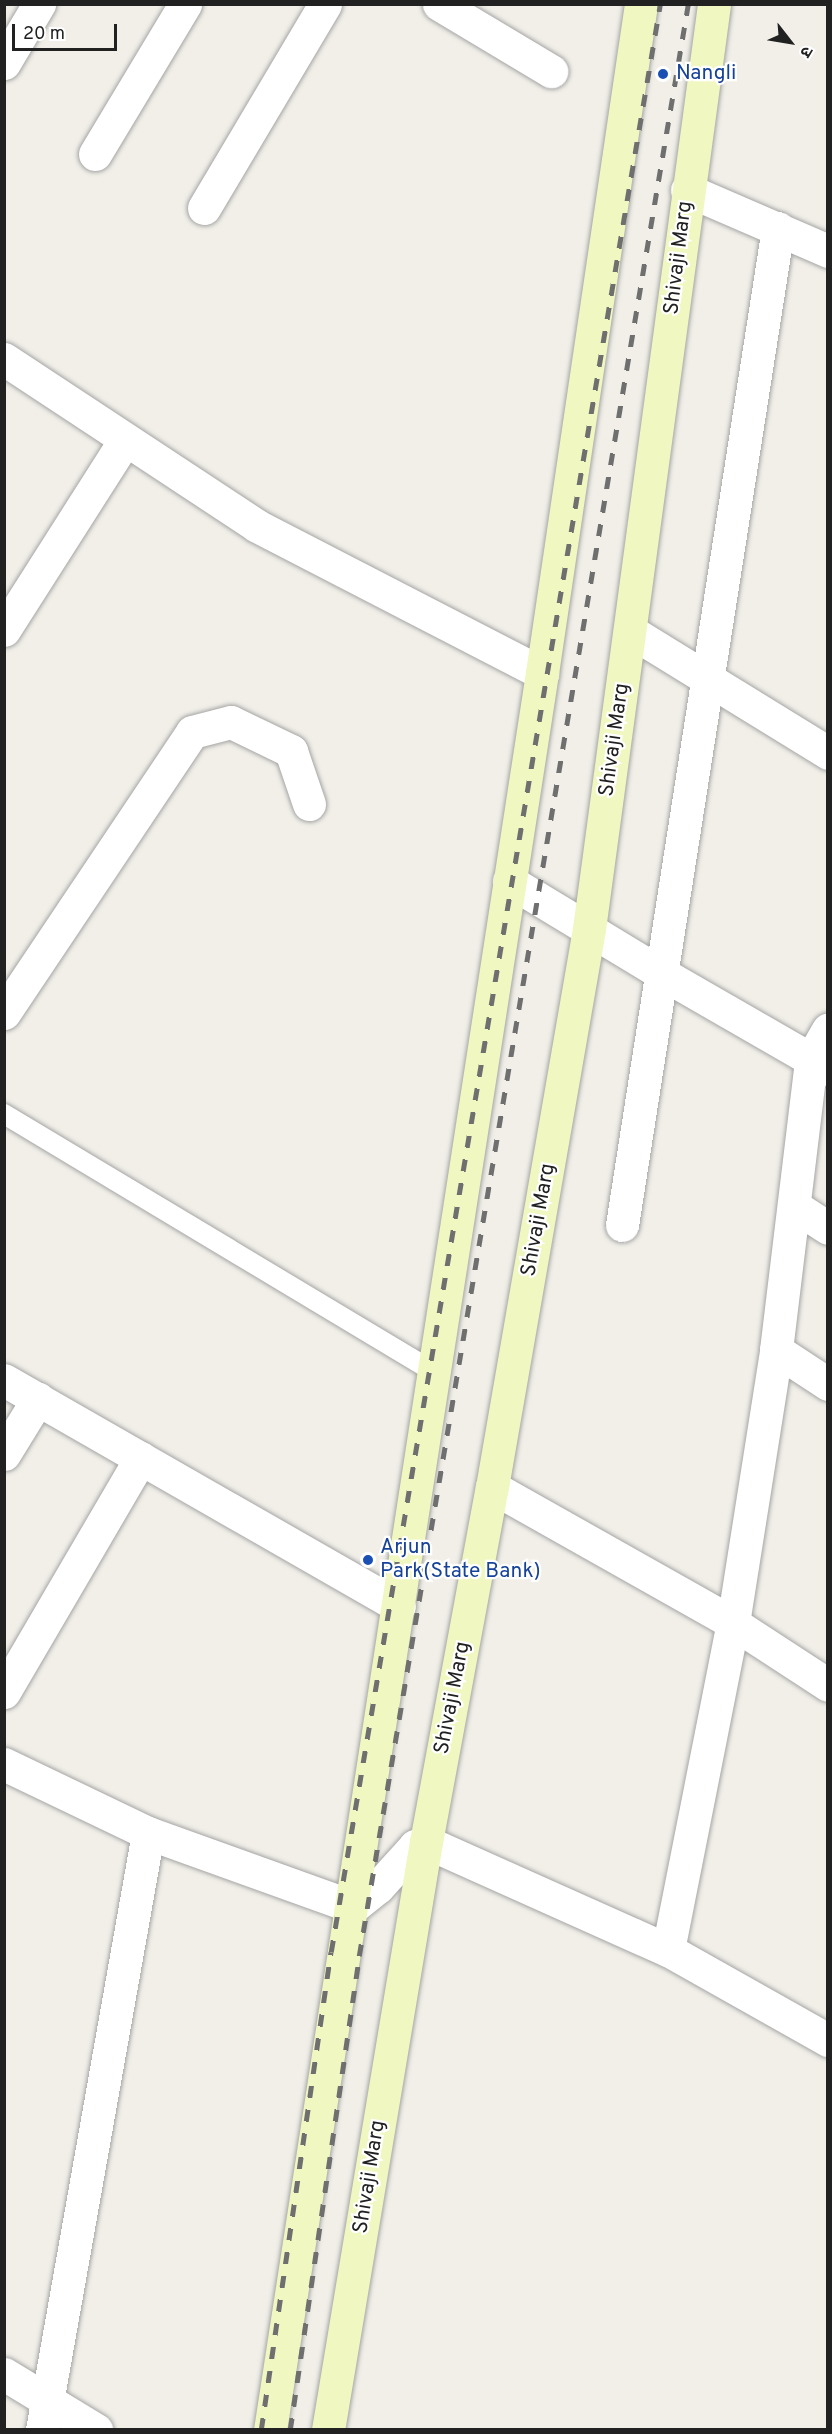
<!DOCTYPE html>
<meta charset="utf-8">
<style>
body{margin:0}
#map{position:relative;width:832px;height:2434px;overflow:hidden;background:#f1efe8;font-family:Overpass,"Noto Sans Devanagari",sans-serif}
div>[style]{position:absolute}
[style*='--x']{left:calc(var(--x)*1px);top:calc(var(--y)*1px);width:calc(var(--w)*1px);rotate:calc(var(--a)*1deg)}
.roads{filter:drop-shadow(0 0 2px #a5a5a5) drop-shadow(0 0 2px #a5a5a5)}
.service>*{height:20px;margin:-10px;padding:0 10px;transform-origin:10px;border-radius:10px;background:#fff}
.minor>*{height:33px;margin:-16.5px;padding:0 16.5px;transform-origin:16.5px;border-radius:16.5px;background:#fff}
.tertiary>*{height:33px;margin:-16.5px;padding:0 16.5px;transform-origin:16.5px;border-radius:16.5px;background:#fff}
.secondary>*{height:33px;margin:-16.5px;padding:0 16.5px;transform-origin:16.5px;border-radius:16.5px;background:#f0f7c0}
.rail>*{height:4.5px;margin-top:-2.25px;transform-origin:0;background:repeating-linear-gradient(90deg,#6f6f6f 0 12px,transparent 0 24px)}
.dots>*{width:16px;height:16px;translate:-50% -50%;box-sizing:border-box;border:3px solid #fff;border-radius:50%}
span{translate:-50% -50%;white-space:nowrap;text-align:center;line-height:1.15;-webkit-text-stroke:4.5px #fff;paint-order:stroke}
.transit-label{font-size:21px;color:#164399}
.left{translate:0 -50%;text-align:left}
.street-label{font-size:21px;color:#212121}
.frame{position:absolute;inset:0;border:6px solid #212121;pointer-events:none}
.north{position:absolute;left:760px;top:12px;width:60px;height:60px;-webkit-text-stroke:4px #fff;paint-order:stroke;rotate:121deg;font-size:16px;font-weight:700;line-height:24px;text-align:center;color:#212121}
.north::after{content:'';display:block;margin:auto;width:21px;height:27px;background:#212121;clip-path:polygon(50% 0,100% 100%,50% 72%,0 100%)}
.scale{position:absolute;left:12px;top:24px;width:105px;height:27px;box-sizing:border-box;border:3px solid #212121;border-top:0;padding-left:8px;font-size:18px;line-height:21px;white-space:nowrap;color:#212121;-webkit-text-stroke:4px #fff;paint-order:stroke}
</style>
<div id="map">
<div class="roads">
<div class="service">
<i style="--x:4;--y:1114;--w:501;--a:30.96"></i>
</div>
<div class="minor">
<i style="--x:439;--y:4;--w:131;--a:30.9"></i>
<i style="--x:4;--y:63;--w:69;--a:-59.3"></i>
<i style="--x:95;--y:154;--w:175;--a:-59"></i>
<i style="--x:687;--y:190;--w:154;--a:23.4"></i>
<i style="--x:204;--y:208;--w:237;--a:-59.3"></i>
<i style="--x:4;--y:359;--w:303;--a:33.4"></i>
<i style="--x:257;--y:526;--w:321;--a:27.3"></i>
<i style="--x:4;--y:630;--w:225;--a:-57.5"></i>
<i style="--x:630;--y:631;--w:233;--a:31.6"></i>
<i style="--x:4;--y:1013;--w:338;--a:-56.2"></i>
<i style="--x:192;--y:732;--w:40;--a:-14.4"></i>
<i style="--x:231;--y:722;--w:67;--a:25.8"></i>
<i style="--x:291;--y:751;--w:56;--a:71.2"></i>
<i style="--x:794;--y:1206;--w:40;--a:32.9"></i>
<i style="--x:622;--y:1225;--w:1009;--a:-81.11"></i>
<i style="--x:776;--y:1350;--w:62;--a:33.2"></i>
<i style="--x:4;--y:1380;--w:455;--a:29.8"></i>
<i style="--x:4;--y:1454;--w:65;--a:-58.3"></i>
<i style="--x:492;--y:1487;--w:277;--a:29.4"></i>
<i style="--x:733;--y:1623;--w:113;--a:33.1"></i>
<i style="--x:4;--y:1692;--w:271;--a:-59.7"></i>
<i style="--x:4;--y:1764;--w:160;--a:25.6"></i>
<i style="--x:148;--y:1833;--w:218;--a:19.8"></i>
<i style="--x:353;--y:1907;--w:32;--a:-39"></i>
<i style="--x:378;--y:1887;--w:55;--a:-47.9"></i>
<i style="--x:415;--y:1846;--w:12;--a:-20"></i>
<i style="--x:426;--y:1842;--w:265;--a:24.1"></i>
<i style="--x:668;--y:1950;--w:184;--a:29.4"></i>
<i style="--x:668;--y:1950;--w:333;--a:-78.8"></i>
<i style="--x:733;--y:1623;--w:276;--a:-81"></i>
<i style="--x:776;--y:1350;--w:293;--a:-83.1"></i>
<i style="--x:811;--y:1059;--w:34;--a:-60"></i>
<i style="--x:4;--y:2374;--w:108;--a:31.3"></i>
<i style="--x:42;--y:2430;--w:606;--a:-79.93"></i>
</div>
<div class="tertiary">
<i style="--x:509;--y:881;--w:178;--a:31.2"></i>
<i style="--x:661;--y:973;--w:193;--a:29.9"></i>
</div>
<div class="secondary">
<i style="--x:270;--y:2430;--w:1778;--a:-81.2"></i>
<i style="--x:542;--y:673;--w:676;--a:-81.58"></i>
<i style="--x:328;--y:2430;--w:596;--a:-80.54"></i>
<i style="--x:426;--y:1842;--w:361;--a:-79.5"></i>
<i style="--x:492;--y:1487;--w:566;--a:-80.14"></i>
<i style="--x:589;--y:929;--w:933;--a:-82.3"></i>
</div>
</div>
<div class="rail">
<i style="--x:261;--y:2430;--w:483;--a:-81.7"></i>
<i style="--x:331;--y:1952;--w:1976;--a:-80.41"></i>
<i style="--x:290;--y:2430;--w:479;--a:-81.7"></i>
<i style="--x:359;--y:1956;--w:1980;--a:-80.43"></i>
</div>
<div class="dots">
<i style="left:663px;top:74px;background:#1a4fb4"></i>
<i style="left:368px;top:1560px;background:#1a4fb4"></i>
</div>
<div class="transit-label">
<span class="left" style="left:676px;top:74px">Nangli</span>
<span class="left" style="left:380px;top:1560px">Arjun<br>Park(State Bank)</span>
</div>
<div class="street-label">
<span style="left:679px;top:258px;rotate:-83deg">Shivaji Marg</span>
<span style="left:615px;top:740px;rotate:-82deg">Shivaji Marg</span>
<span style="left:539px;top:1220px;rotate:-80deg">Shivaji Marg</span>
<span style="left:453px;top:1698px;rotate:-79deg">Shivaji Marg</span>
<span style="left:370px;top:2177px;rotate:-81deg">Shivaji Marg</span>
</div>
<div class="frame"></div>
<div class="north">उ</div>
<div class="scale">20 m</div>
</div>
